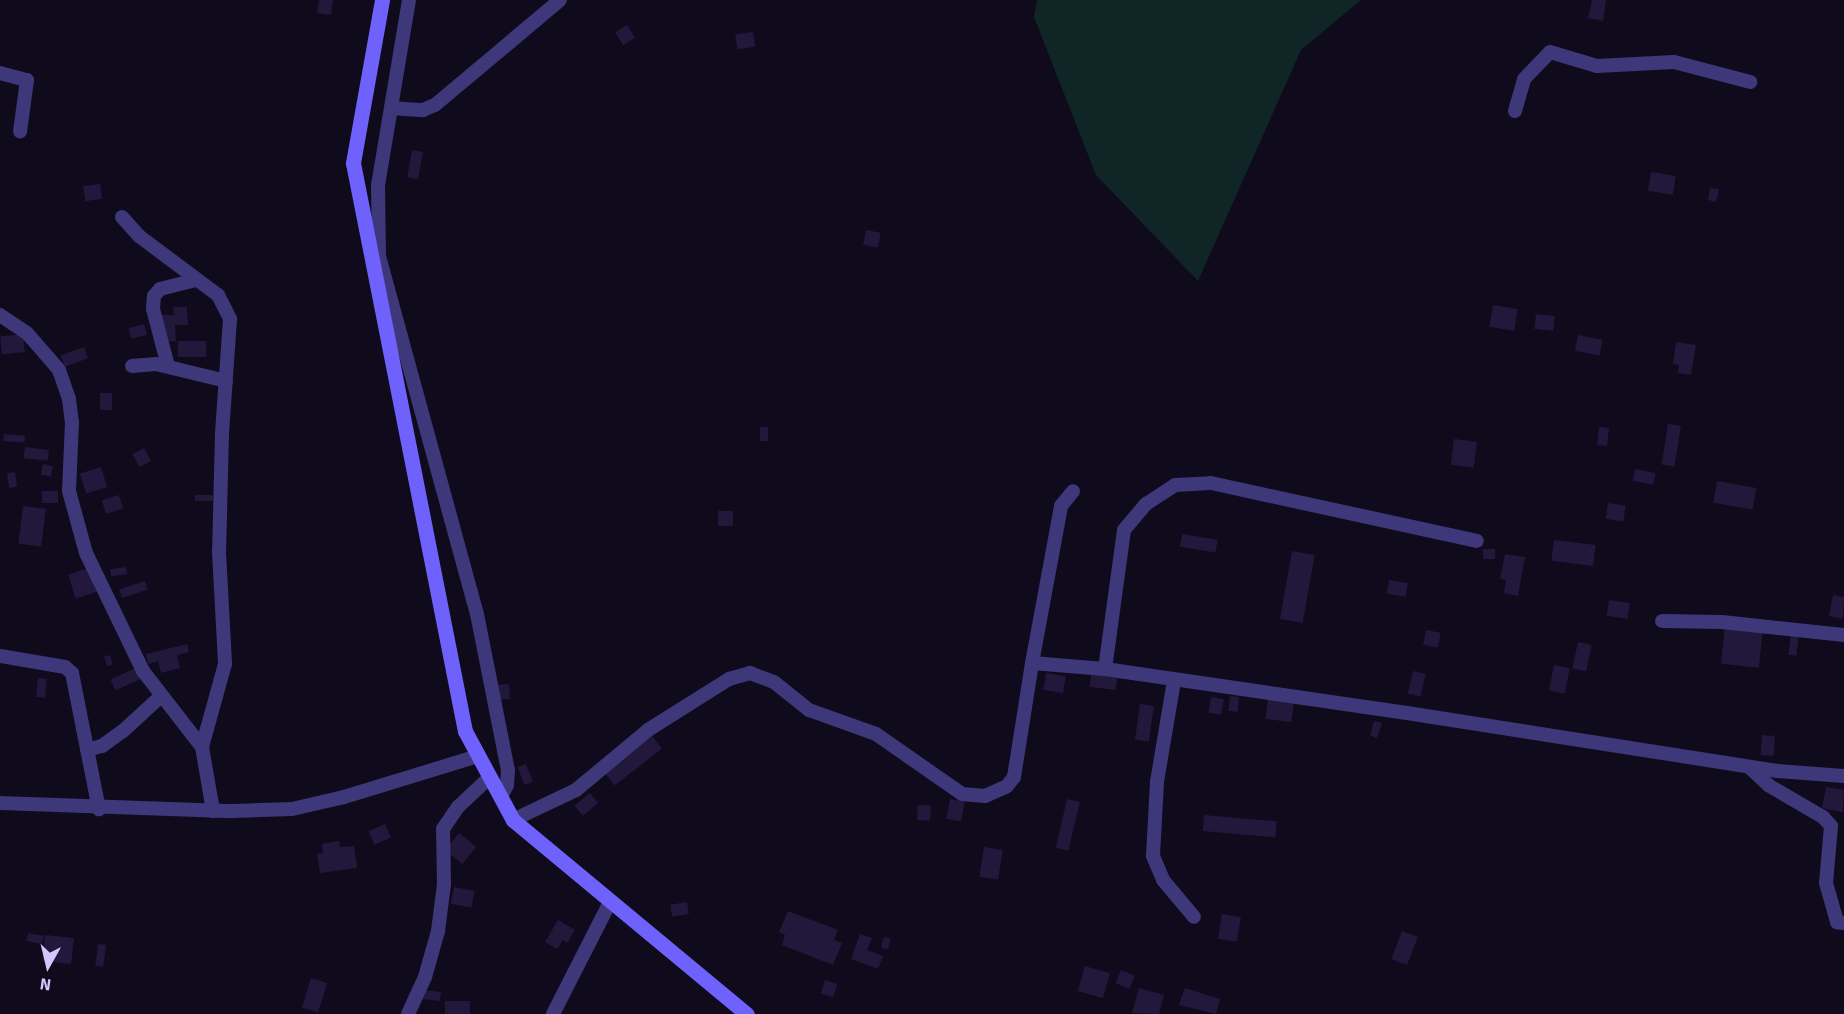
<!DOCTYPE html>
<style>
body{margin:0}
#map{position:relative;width:1844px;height:1014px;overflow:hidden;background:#0f0b1c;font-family:Signika,sans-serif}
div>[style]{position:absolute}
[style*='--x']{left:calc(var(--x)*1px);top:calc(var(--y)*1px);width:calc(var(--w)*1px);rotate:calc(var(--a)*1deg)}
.green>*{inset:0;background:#0f2526}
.building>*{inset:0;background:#22183c;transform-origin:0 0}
.street>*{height:14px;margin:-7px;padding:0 7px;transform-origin:7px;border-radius:7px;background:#3e377a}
.secondary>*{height:15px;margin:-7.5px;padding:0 7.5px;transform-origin:7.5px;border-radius:7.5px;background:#6e61fc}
span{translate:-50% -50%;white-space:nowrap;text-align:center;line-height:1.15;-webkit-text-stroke:4.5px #0f0b1c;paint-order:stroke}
.north{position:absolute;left:18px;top:936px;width:60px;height:60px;-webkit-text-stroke:4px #0f0b1c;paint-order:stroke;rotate:188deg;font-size:16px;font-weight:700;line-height:24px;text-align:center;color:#d1c7fe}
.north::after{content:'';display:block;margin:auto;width:21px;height:27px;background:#d1c7fe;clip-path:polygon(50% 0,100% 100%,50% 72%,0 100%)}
</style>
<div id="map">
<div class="green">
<i style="clip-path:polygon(1037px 0,1361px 0,1301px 50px,1198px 281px,1096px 175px,1034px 17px)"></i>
</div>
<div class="building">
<i style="clip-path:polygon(319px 0,333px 0,331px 15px,317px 13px)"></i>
<i style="clip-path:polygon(1592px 0,1606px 0,1603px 21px,1588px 18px)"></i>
<i style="left:627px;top:25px;width:15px;height:14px;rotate:58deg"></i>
<i style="left:753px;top:32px;width:15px;height:18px;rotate:82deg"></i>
<i style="left:412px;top:150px;width:11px;height:28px;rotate:10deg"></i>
<i style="left:1651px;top:172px;width:25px;height:19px;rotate:9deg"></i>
<i style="left:100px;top:184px;width:15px;height:17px;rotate:82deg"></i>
<i style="clip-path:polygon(1710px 188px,1719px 189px,1716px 202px,1708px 200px)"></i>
<i style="left:866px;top:230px;width:15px;height:15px;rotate:11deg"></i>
<i style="left:1493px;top:305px;width:25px;height:22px;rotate:9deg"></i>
<i style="clip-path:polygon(173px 307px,187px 307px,188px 325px,175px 325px,176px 341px,162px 342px,161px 315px,174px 315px)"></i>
<i style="left:1536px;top:314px;width:19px;height:15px;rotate:6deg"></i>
<i style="left:144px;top:324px;width:11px;height:16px;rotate:75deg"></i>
<i style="left:23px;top:334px;width:18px;height:23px;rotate:84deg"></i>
<i style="left:1578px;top:335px;width:25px;height:16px;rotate:11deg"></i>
<i style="left:178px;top:341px;width:28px;height:16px"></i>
<i style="clip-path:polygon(1676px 342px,1696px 345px,1691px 375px,1678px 373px,1679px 365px,1673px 364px)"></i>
<i style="left:84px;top:347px;width:12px;height:25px;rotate:70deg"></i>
<i style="left:100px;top:393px;width:12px;height:17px"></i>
<i style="left:1668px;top:424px;width:13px;height:41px;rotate:9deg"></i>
<i style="left:760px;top:427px;width:8px;height:14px"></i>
<i style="left:1599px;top:427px;width:10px;height:18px;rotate:6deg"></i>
<i style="left:4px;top:434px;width:21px;height:7px;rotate:5deg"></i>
<i style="left:1454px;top:439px;width:23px;height:26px;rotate:7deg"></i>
<i style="left:25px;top:447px;width:24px;height:11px;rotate:7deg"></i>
<i style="left:144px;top:448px;width:15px;height:13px;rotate:62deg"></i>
<i style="left:43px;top:464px;width:10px;height:11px;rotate:11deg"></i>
<i style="left:101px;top:467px;width:21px;height:22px;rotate:73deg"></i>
<i style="left:1635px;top:469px;width:21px;height:12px;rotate:11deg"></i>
<i style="left:15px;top:472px;width:15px;height:8px;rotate:82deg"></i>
<i style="left:1717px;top:481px;width:40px;height:22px;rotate:10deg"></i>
<i style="left:42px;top:491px;width:16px;height:12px"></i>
<i style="left:119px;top:495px;width:14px;height:18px;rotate:73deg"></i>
<i style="left:195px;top:495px;width:18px;height:6px"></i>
<i style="left:1608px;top:503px;width:18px;height:16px;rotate:9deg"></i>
<i style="left:23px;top:506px;width:23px;height:38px;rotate:7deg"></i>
<i style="left:733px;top:511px;width:15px;height:15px;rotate:90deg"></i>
<i style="left:1182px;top:534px;width:36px;height:13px;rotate:9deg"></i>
<i style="left:1554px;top:540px;width:42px;height:21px;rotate:7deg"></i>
<i style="left:1483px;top:549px;width:12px;height:10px"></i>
<i style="left:1292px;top:551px;width:23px;height:69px;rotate:10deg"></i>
<i style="clip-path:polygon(1505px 554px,1525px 557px,1518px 596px,1504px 593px,1506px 580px,1500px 579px)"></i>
<i style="left:126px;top:567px;width:7px;height:16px;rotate:82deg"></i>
<i style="left:89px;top:568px;width:25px;height:22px;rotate:72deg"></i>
<i style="left:1389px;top:580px;width:19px;height:14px;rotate:9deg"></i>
<i style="left:145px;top:581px;width:9px;height:27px;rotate:72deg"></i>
<i style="clip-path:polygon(1833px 595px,1844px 597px,1843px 619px,1829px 616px)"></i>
<i style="left:1609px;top:600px;width:21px;height:16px;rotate:8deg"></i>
<i style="left:1725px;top:626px;width:38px;height:38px;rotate:6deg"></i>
<i style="left:1426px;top:630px;width:15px;height:15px;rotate:11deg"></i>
<i style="left:1791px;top:633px;width:8px;height:22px;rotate:7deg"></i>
<i style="left:1578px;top:642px;width:14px;height:27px;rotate:12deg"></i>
<i style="clip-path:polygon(187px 644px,189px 652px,177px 655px,180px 668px,161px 673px,158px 661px,148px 664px,146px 654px)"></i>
<i style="left:110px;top:655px;width:10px;height:6px;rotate:73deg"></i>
<i style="left:1554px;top:665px;width:16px;height:26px;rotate:11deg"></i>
<i style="left:136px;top:668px;width:12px;height:28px;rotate:66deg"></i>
<i style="left:1092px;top:669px;width:26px;height:18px;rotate:7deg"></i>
<i style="left:1413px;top:671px;width:13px;height:23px;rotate:13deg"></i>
<i style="left:1046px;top:673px;width:20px;height:17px;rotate:9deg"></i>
<i style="left:38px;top:678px;width:9px;height:19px;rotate:6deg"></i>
<i style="left:509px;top:684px;width:15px;height:12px;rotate:86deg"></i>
<i style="left:1230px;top:696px;width:9px;height:15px;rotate:6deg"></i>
<i style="left:1211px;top:697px;width:13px;height:16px;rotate:9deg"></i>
<i style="left:1268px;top:699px;width:26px;height:20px;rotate:7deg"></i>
<i style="left:1140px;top:704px;width:14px;height:36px;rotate:8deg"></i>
<i style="clip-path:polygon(1374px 721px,1382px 723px,1377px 738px,1370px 735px)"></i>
<i style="left:1762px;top:735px;width:13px;height:20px;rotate:4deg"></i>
<i style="left:652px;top:736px;width:16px;height:60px;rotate:52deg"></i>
<i style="left:526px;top:764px;width:19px;height:9px;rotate:69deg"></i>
<i style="clip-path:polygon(1826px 787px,1844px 790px,1843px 812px,1822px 808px)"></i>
<i style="left:590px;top:793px;width:13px;height:20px;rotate:51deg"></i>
<i style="left:950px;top:799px;width:15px;height:20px;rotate:11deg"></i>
<i style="left:1067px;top:799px;width:13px;height:50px;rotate:13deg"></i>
<i style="left:918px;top:805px;width:13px;height:15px;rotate:4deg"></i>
<i style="left:1204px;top:815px;width:73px;height:16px;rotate:5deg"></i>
<i style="left:385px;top:824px;width:15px;height:18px;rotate:67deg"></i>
<i style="left:459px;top:833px;width:22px;height:22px;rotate:39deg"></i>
<i style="clip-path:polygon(339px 841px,340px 847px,354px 846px,357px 868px,320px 873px,317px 854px,323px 853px,322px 844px)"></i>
<i style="left:984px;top:847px;width:19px;height:30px;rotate:9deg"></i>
<i style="left:454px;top:887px;width:21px;height:17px;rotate:11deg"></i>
<i style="left:687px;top:902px;width:12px;height:17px;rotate:81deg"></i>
<i style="clip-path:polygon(788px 911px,838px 930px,834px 940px,842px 943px,833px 965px,782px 945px,785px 935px,779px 932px)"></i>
<i style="left:1222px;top:914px;width:19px;height:25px;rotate:9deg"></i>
<i style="clip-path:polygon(558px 920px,575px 930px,567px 943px,563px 940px,557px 949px,545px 942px)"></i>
<i style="left:1402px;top:931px;width:17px;height:30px;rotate:21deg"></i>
<i style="left:28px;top:933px;width:16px;height:8px;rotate:11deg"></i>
<i style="clip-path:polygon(860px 934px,872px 938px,867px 950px,883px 956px,878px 969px,851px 959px)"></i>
<i style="left:45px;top:935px;width:29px;height:26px;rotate:6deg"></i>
<i style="left:884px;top:937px;width:7px;height:11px;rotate:16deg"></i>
<i style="left:98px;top:944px;width:8px;height:22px;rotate:7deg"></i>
<i style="left:1085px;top:966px;width:26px;height:26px;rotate:16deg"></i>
<i style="left:1121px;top:970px;width:15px;height:14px;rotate:23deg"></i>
<i style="left:311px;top:978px;width:17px;height:31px;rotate:17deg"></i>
<i style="left:825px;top:980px;width:13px;height:14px;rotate:18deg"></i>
<i style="clip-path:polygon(1139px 988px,1164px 995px,1159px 1014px,1132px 1013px)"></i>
<i style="clip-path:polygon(1185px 988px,1220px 999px,1216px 1014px,1179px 1005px)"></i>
<i style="left:424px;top:990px;width:17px;height:9px;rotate:7deg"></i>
<i style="left:445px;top:1001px;width:25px;height:13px"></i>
</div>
<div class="street">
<i style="--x:409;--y:0;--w:188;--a:99.5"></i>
<i style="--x:378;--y:185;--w:71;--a:89.2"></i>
<i style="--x:379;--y:256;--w:371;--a:74.7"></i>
<i style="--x:477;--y:614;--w:159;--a:78.8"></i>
<i style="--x:508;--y:770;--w:15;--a:94"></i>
<i style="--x:507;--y:785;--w:13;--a:117"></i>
<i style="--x:0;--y:73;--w:28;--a:15"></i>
<i style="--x:27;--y:80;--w:52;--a:97.7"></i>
<i style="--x:391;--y:108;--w:32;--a:4"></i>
<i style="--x:423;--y:110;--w:13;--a:-23"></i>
<i style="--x:435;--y:105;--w:163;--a:-40"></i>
<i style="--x:1515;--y:111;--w:33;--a:-74"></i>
<i style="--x:1524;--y:79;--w:37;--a:-46"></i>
<i style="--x:1550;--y:52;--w:49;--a:16.6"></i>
<i style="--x:1597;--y:66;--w:77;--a:-3"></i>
<i style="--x:1674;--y:62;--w:79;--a:14.7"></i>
<i style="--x:122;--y:217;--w:25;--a:48"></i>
<i style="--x:139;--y:236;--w:99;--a:36.8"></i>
<i style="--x:218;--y:295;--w:27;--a:63"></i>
<i style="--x:230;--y:319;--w:114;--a:94"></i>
<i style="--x:222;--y:433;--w:119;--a:91.4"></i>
<i style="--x:219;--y:552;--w:112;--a:86.9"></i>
<i style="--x:225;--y:664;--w:86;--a:105.5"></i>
<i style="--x:0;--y:315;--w:32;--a:34"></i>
<i style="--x:27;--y:333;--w:49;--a:49.1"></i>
<i style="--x:59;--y:370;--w:31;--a:71"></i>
<i style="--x:69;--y:399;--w:23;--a:83"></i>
<i style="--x:72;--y:422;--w:69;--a:92.5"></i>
<i style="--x:69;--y:491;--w:64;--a:74.7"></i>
<i style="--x:86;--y:553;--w:131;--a:64.2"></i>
<i style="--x:143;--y:671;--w:96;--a:52.2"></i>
<i style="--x:202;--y:747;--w:65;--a:80.2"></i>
<i style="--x:132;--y:366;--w:24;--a:-5"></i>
<i style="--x:156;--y:364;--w:72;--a:13.7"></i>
<i style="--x:168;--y:366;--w:59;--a:-104.7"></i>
<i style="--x:153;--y:309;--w:13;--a:-86"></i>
<i style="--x:154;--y:296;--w:9;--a:-49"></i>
<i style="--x:160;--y:289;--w:38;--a:-14"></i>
<i style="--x:1662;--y:621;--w:60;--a:1"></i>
<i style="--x:1722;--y:622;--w:123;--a:6.1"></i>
<i style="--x:0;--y:656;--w:66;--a:9.6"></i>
<i style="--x:65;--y:667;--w:9;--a:41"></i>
<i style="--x:72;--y:673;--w:139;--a:78.8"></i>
<i style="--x:1032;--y:663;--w:160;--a:-79.5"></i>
<i style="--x:1061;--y:506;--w:19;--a:-51"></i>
<i style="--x:1105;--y:669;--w:140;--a:-82.2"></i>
<i style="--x:1124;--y:530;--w:34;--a:-50"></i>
<i style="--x:1146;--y:504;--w:35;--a:-33"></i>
<i style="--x:1175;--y:485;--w:36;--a:-3"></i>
<i style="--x:1211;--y:483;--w:272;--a:12.3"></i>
<i style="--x:1174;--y:681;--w:102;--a:99.6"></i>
<i style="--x:1157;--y:782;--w:74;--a:93.1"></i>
<i style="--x:1153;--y:856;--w:26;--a:67"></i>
<i style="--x:1163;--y:880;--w:48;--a:50"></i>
<i style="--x:87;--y:750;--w:16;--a:-15"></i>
<i style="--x:102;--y:746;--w:26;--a:-36"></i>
<i style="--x:123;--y:731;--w:52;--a:-42.6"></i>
<i style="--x:1749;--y:767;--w:26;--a:43"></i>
<i style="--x:1768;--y:785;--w:64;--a:30.2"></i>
<i style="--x:1823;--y:817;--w:12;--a:48"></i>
<i style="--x:1831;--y:826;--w:57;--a:95"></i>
<i style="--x:1826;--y:883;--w:41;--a:74.2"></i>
<i style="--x:1837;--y:922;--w:7;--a:8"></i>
<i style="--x:0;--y:803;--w:233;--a:2"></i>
<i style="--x:233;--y:811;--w:59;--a:-1.9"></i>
<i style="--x:292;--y:809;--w:53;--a:-13"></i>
<i style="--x:344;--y:797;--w:140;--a:-17"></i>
<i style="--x:513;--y:820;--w:70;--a:-25.5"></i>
<i style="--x:576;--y:790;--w:94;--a:-39.8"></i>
<i style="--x:648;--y:730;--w:96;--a:-32.2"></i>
<i style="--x:729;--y:679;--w:22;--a:-16"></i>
<i style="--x:750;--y:673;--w:26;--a:21"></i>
<i style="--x:774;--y:682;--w:45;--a:38.7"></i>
<i style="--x:809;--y:710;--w:71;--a:19.7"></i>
<i style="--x:876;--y:734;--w:105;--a:34.9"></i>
<i style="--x:962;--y:794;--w:23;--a:5"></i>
<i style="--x:985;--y:796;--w:24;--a:-24"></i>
<i style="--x:1007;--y:786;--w:11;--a:-52"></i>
<i style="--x:1014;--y:777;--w:115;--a:-81"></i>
<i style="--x:1032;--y:663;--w:73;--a:4.7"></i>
<i style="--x:1105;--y:669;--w:305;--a:8.3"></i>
<i style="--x:1407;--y:713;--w:375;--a:8.9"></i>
<i style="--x:1777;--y:771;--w:67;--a:4.3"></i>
<i style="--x:408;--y:1014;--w:41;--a:-65.3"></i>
<i style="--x:425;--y:977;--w:48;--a:-74.2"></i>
<i style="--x:438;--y:931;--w:47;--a:-82.7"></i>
<i style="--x:444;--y:884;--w:55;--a:-91"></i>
<i style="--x:443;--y:829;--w:27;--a:-56"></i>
<i style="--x:458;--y:807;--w:44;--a:-43.2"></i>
<i style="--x:553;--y:1014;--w:126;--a:-63"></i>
</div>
<div class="secondary">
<i style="--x:382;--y:0;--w:166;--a:100.1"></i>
<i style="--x:353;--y:163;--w:579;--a:78.85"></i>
<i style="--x:465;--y:731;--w:101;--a:61.7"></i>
<i style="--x:513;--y:820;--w:304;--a:39.7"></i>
</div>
<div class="north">N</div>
</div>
